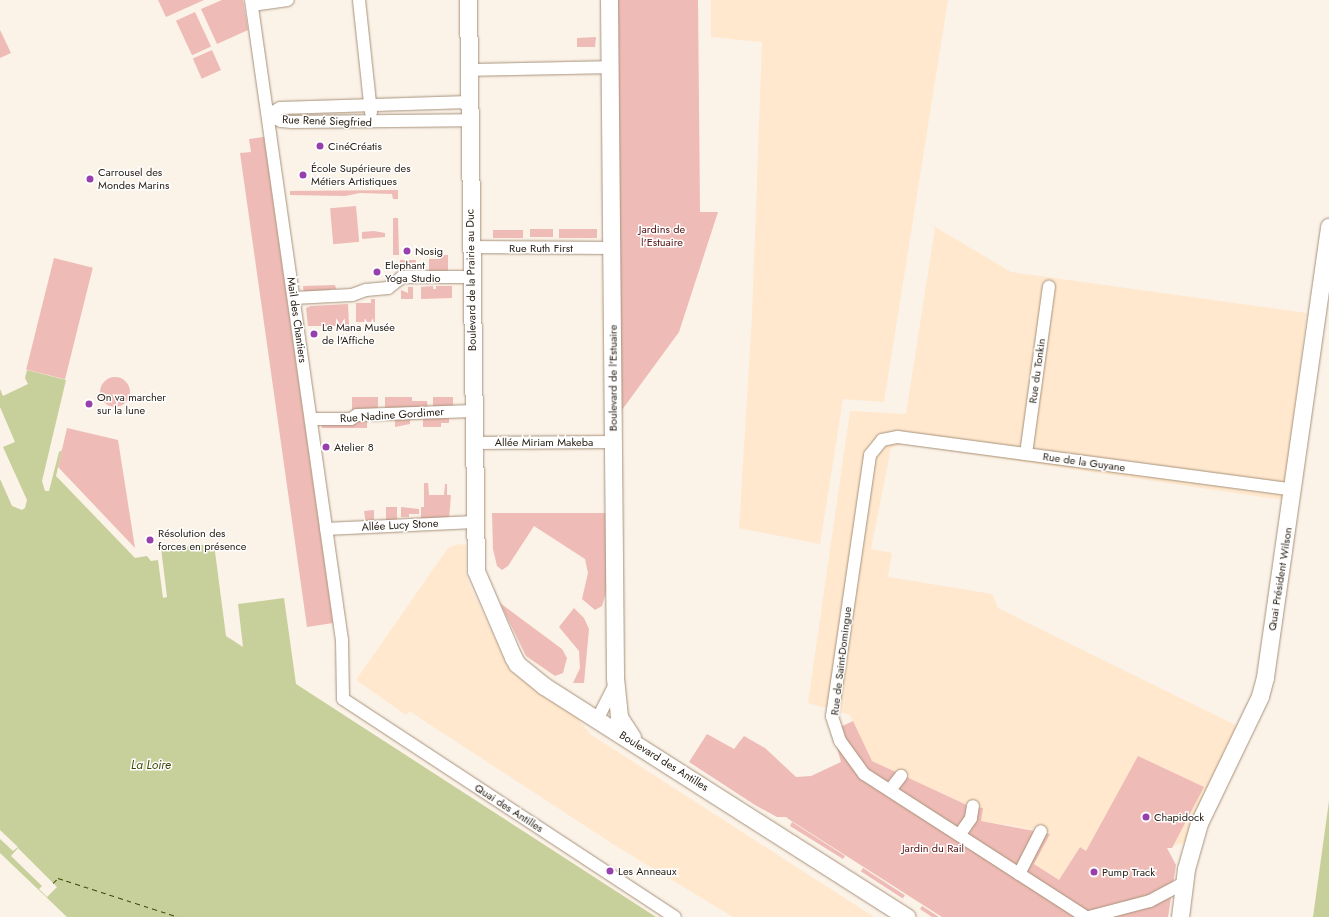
<!DOCTYPE html>
<meta charset="utf-8">
<style>
body{margin:0}
#map{position:relative;width:1329px;height:917px;overflow:hidden;background:#fbf2e8;font-family:Jost,sans-serif}
div>[style]{position:absolute}
[style*='--x']{left:calc(var(--x)*1px);top:calc(var(--y)*1px);width:calc(var(--w)*1px);rotate:calc(var(--a)*1deg)}
.built>*{inset:0;background:#ffe8ce}
.green>*{inset:0;background:#efbbb6;transform-origin:0 0}
.round{border-radius:50%}
.water>*{inset:0;background:#c7cf9a}
.pier>*{inset:0;background:#fbf2e8}
.ferry>*{height:1px;margin-top:-0.5px;transform-origin:0;background:repeating-linear-gradient(90deg,#414606 0 5px,transparent 0 9px)}
.roads{filter:drop-shadow(0 0 1px #a7927a) drop-shadow(0 0 1px #a7927a)}
.street>*{height:12px;margin:-6px;padding:0 6px;transform-origin:6px;border-radius:6px;background:#fff}
.secondary>*{height:17px;margin:-8.5px;padding:0 8.5px;transform-origin:8.5px;border-radius:8.5px;background:#fff}
.dots>*{width:11px;height:11px;translate:-50% -50%;box-sizing:border-box;border:2px solid #fff;border-radius:50%}
span{translate:-50% -50%;white-space:nowrap;text-align:center;line-height:1.15;-webkit-text-stroke:3px #fff;paint-order:stroke}
.street-label{font-size:11px;color:#2a2218}
.poi-label{font-size:11px;color:#2a2218}
.left{translate:0 -50%;text-align:left}
.park-label{font-size:11px;color:#530e0f}
.water-label{font-size:12px;color:#414606;font-style:italic}
</style>
<div id="map">
<div class="built">
<i style="clip-path:polygon(711px 0,948px 0,884px 402px,843px 399px,820px 544px,739px 528px,752px 317px,762px 42px,711px 37px)"></i>
<i style="clip-path:polygon(925px 221px,1011px 272px,1307px 313px,1283px 500px,903px 444px,891px 448px,871px 549px,892px 553px,888px 577px,992px 594px,998px 608px,1237px 726px,1187px 842px,1167px 848px,1086px 851px,1080px 847px,1059px 880px,1034px 864px,1050px 834px,1048px 832px,981px 821px,969px 806px,871px 761px,850px 715px,808px 703px,850px 411px,906px 414px,935px 228px)"></i>
<i style="clip-path:polygon(458px 544px,466px 545px,466px 574px,470px 585px,507px 665px,515px 675px,575px 715px,590px 734px,874px 917px,733px 917px,616px 846px,409px 711px,406px 715px,356px 680px,448px 548px)"></i>
</div>
<div class="green">
<i style="clip-path:polygon(158px 0,204px 0,166px 17px)"></i>
<i style="clip-path:polygon(222px 0,243px 0,248px 30px,217px 44px,201px 9px)"></i>
<i style="clip-path:polygon(613px 0,698px 0,700px 212px,718px 212px,679px 332px,619px 414px)"></i>
<i style="left:195px;top:12px;width:38px;height:21px;rotate:65deg"></i>
<i style="clip-path:polygon(0 30px,11px 53px,0 58px)"></i>
<i style="clip-path:polygon(596px 37px,595px 47px,577px 47px,577px 38px)"></i>
<i style="left:212px;top:50px;width:22px;height:21px;rotate:66deg"></i>
<i style="clip-path:polygon(264px 137px,333px 623px,307px 627px,240px 153px,251px 152px,249px 139px)"></i>
<i style="clip-path:polygon(398px 190px,398px 199px,393px 199px,392px 194px,360px 193px,345px 196px,290px 195px,290px 191px)"></i>
<i style="left:356px;top:206px;width:36px;height:26px;rotate:85deg"></i>
<i style="clip-path:polygon(393px 218px,398px 218px,399px 255px,393px 255px)"></i>
<i style="left:530px;top:229px;width:23px;height:8px"></i>
<i style="left:559px;top:229px;width:38px;height:9px"></i>
<i style="left:493px;top:230px;width:30px;height:8px"></i>
<i style="clip-path:polygon(374px 231px,385px 233px,385px 237px,362px 239px,362px 232px)"></i>
<i style="clip-path:polygon(440px 255px,448px 255px,448px 273px,429px 273px,429px 259px,440px 259px)"></i>
<i style="left:54px;top:258px;width:40px;height:115px;rotate:14deg"></i>
<i style="clip-path:polygon(400px 260px,416px 260px,415px 270px,399px 273px)"></i>
<i style="clip-path:polygon(335px 285px,336px 289px,330px 289px,330px 293px,304px 295px,303px 286px)"></i>
<i style="clip-path:polygon(433px 286px,433px 289px,436px 289px,436px 286px,452px 286px,452px 298px,421px 299px,421px 287px)"></i>
<i style="clip-path:polygon(408px 287px,413px 287px,413px 299px,401px 299px,401px 290px,408px 293px)"></i>
<i style="clip-path:polygon(371px 299px,375px 299px,375px 322px,356px 322px,356px 303px,371px 303px)"></i>
<i style="clip-path:polygon(348px 304px,349px 326px,308px 326px,306px 308px,311px 306px)"></i>
<i class="round" style="left:100px;top:377px;width:30px;height:30px"></i>
<i style="left:352px;top:397px;width:26px;height:15px"></i>
<i style="clip-path:polygon(385px 397px,412px 397px,412px 401px,427px 401px,428px 410px,422px 407px,406px 407px,405px 411px,385px 411px)"></i>
<i style="clip-path:polygon(433px 397px,453px 397px,453px 407px,433px 410px)"></i>
<i style="clip-path:polygon(449px 415px,449px 423px,441px 423px,441px 427px,423px 427px,423px 418px)"></i>
<i style="clip-path:polygon(367px 418px,367px 428px,322px 428px,321px 422px,356px 424px,356px 419px)"></i>
<i style="clip-path:polygon(395px 418px,410px 418px,410px 424px,395px 427px)"></i>
<i style="clip-path:polygon(67px 428px,118px 440px,135px 548px,58px 467px)"></i>
<i style="clip-path:polygon(424px 483px,428px 483px,429px 495px,444px 495px,445px 484px,447px 484px,447px 495px,451px 495px,449px 519px,421px 518px,421px 507px,424px 507px)"></i>
<i style="left:397px;top:507px;width:13px;height:11px;rotate:90deg"></i>
<i style="clip-path:polygon(401px 507px,419px 509px,419px 514px,409px 514px,409px 517px,401px 517px)"></i>
<i style="clip-path:polygon(374px 510px,374px 523px,366px 525px,364px 511px)"></i>
<i style="clip-path:polygon(492px 513px,607px 513px,608px 586px,602px 606px,595px 610px,582px 599px,588px 573px,585px 559px,534px 526px,508px 566px,502px 570px,497px 566px,493px 549px)"></i>
<i style="clip-path:polygon(500px 603px,562px 649px,567px 658px,563px 673px,555px 676px,526px 656px)"></i>
<i style="clip-path:polygon(574px 608px,584px 618px,589px 629px,584px 683px,573px 683px,580px 668px,579px 651px,559px 627px)"></i>
<i style="clip-path:polygon(853px 721px,872px 761px,969px 806px,983px 808px,981px 821px,1050px 834px,1034px 864px,1059px 880px,1080px 847px,1086px 851px,1138px 756px,1204px 787px,1172px 848px,1167px 848px,1176px 865px,1168px 917px,942px 917px,790px 820px,786px 817px,777px 817px,755px 805px,689px 762px,707px 734px,734px 749px,744px 736px,765px 748px,796px 777px,811px 776px,841px 762px,832px 731px)"></i>
<i style="clip-path:polygon(792px 822px,845px 856px,843px 859px,790px 826px)"></i>
<i style="left:863px;top:868px;width:50px;height:4px;rotate:33deg"></i>
<i style="clip-path:polygon(922px 906px,939px 917px,932px 917px,920px 909px)"></i>
</div>
<div class="water">
<i style="clip-path:polygon(27px 370px,66px 380px,42px 481px,45px 491px,49px 491px,59px 452px,62px 450px,56px 476px,135px 558px,147px 556px,151px 561px,158px 560px,163px 598px,167px 597px,161px 548px,214px 544px,226px 636px,243px 647px,238px 604px,284px 598px,296px 684px,656px 917px,67px 917px,0 853px,0 389px,3px 396px,28px 384px,25px 378px)"></i>
<i style="clip-path:polygon(1329px 801px,1329px 917px,1313px 917px)"></i>
</div>
<div class="pier">
<i style="clip-path:polygon(0 407px,15px 442px,3px 447px,27px 500px,25px 508px,22px 510px,12px 506px,0 479px)"></i>
<i style="clip-path:polygon(0 830px,18px 847px,13px 851px,0 839px)"></i>
<i style="clip-path:polygon(18px 848px,57px 887px,47px 897px,39px 889px,42px 886px,11px 856px)"></i>
</div>
<div class="ferry">
<i style="--x:53;--y:883;--w:7;--a:-45"></i>
<i style="--x:58;--y:878;--w:127;--a:17.9"></i>
</div>
<div class="roads">
<div class="street">
<i style="--x:251;--y:0;--w:646;--a:81.91"></i>
<i style="--x:342;--y:640;--w:59;--a:89"></i>
<i style="--x:343;--y:699;--w:397;--a:33.3"></i>
<i style="--x:359;--y:0;--w:113;--a:83.9"></i>
<i style="--x:252;--y:5;--w:36;--a:-8"></i>
<i style="--x:469;--y:70;--w:141;--a:-1.2"></i>
<i style="--x:268;--y:115;--w:14;--a:-30"></i>
<i style="--x:280;--y:108;--w:189;--a:-1.8"></i>
<i style="--x:268;--y:115;--w:14;--a:25"></i>
<i style="--x:281;--y:121;--w:11;--a:5"></i>
<i style="--x:292;--y:122;--w:177;--a:-0.6"></i>
<i style="--x:471;--y:247;--w:141;--a:0.4"></i>
<i style="--x:294;--y:298;--w:58;--a:-3"></i>
<i style="--x:352;--y:295;--w:15;--a:-20"></i>
<i style="--x:366;--y:290;--w:22;--a:-5"></i>
<i style="--x:388;--y:288;--w:18;--a:-38"></i>
<i style="--x:402;--y:277;--w:69;--a:0"></i>
<i style="--x:311;--y:419;--w:40;--a:0"></i>
<i style="--x:351;--y:419;--w:7;--a:-34"></i>
<i style="--x:357;--y:415;--w:116;--a:-2"></i>
<i style="--x:473;--y:443;--w:141;--a:-0.4"></i>
<i style="--x:1026;--y:454;--w:169;--a:-82.2"></i>
<i style="--x:326;--y:529;--w:148;--a:-2.7"></i>
<i style="--x:594;--y:716;--w:6;--a:-18"></i>
<i style="--x:600;--y:714;--w:33;--a:-63"></i>
<i style="--x:890;--y:790;--w:18;--a:-52"></i>
<i style="--x:960;--y:834;--w:19;--a:-55"></i>
<i style="--x:971;--y:818;--w:12;--a:-81"></i>
<i style="--x:1019;--y:874;--w:48;--a:-62.9"></i>
<i style="--x:1086;--y:917;--w:264;--a:-147.2"></i>
<i style="--x:864;--y:774;--w:41;--a:-126"></i>
<i style="--x:840;--y:741;--w:26;--a:-108"></i>
<i style="--x:832;--y:716;--w:264;--a:-81.7"></i>
<i style="--x:870;--y:455;--w:19;--a:-51"></i>
<i style="--x:882;--y:440;--w:16;--a:-11"></i>
<i style="--x:898;--y:437;--w:399;--a:7.6"></i>
<i style="--x:1089;--y:917;--w:63;--a:-14.7"></i>
<i style="--x:1150;--y:901;--w:38;--a:-28"></i>
</div>
<div class="secondary">
<i style="--x:468;--y:0;--w:571;--a:89.2"></i>
<i style="--x:476;--y:571;--w:94;--a:66.7"></i>
<i style="--x:513;--y:657;--w:8;--a:60"></i>
<i style="--x:517;--y:664;--w:35;--a:39"></i>
<i style="--x:544;--y:686;--w:430;--a:32.5"></i>
<i style="--x:609;--y:0;--w:678;--a:89.49"></i>
<i style="--x:615;--y:678;--w:39;--a:84"></i>
<i style="--x:619;--y:717;--w:24;--a:57"></i>
<i style="--x:1180;--y:917;--w:48;--a:-82.9"></i>
<i style="--x:1186;--y:869;--w:48;--a:-74.2"></i>
<i style="--x:1199;--y:823;--w:141;--a:-64.3"></i>
<i style="--x:1260;--y:696;--w:20;--a:-75"></i>
<i style="--x:1265;--y:677;--w:455;--a:-81.9"></i>
</div>
</div>
<div class="dots">
<i style="left:320px;top:146px;background:#9740ad"></i>
<i style="left:303px;top:175px;background:#9740ad"></i>
<i style="left:90px;top:179px;background:#9740ad"></i>
<i style="left:407px;top:251px;background:#9740ad"></i>
<i style="left:377px;top:272px;background:#9740ad"></i>
<i style="left:314px;top:334px;background:#9740ad"></i>
<i style="left:89px;top:404px;background:#9740ad"></i>
<i style="left:326px;top:447px;background:#9740ad"></i>
<i style="left:150px;top:540px;background:#9740ad"></i>
<i style="left:1146px;top:817px;background:#9740ad"></i>
<i style="left:610px;top:871px;background:#9740ad"></i>
<i style="left:1094px;top:872px;background:#9740ad"></i>
</div>
<div class="street-label">
<span style="left:327px;top:121px;rotate:2deg">Rue René Siegfried</span>
<span style="left:541px;top:248px">Rue Ruth First</span>
<span style="left:471px;top:280px;rotate:-91deg">Boulevard de la Prairie au Duc</span>
<span style="left:297px;top:320px;rotate:82deg">Mail des Chantiers</span>
<span style="left:1037px;top:371px;rotate:-82deg">Rue du Tonkin</span>
<span style="left:613px;top:378px;rotate:-90deg">Boulevard de l'Estuaire</span>
<span style="left:392px;top:415px;rotate:-4deg">Rue Nadine Gordimer</span>
<span style="left:544px;top:442px">Allée Miriam Makeba</span>
<span style="left:1084px;top:462px;rotate:8deg">Rue de la Guyane</span>
<span style="left:400px;top:525px;rotate:-3deg">Allée Lucy Stone</span>
<span style="left:1280px;top:579px;rotate:-81deg">Quai Président Wilson</span>
<span style="left:841px;top:661px;rotate:-83deg">Rue de Saint-Domingue</span>
<span style="left:664px;top:761px;rotate:32deg">Boulevard des Antilles</span>
<span style="left:509px;top:808px;rotate:33deg">Quai des Antilles</span>
</div>
<div class="poi-label">
<span class="left" style="left:328px;top:146px">CinéCréatis</span>
<span class="left" style="left:311px;top:175px">École Supérieure des<br>Métiers Artistiques</span>
<span class="left" style="left:98px;top:179px">Carrousel des<br>Mondes Marins</span>
<span class="left" style="left:415px;top:251px">Nosig</span>
<span class="left" style="left:385px;top:272px">Elephant<br>Yoga Studio</span>
<span class="left" style="left:322px;top:334px">Le Mana Musée<br>de l'Affiche</span>
<span class="left" style="left:97px;top:404px">On va marcher<br>sur la lune</span>
<span class="left" style="left:334px;top:447px">Atelier 8</span>
<span class="left" style="left:158px;top:540px">Résolution des<br>forces en présence</span>
<span class="left" style="left:1154px;top:817px">Chapidock</span>
<span class="left" style="left:618px;top:871px">Les Anneaux</span>
<span class="left" style="left:1102px;top:872px">Pump Track</span>
</div>
<div class="park-label">
<span style="left:662px;top:236px">Jardins de<br>l'Estuaire</span>
<span style="left:933px;top:848px">Jardin du Rail</span>
</div>
<div class="water-label">
<span style="left:151px;top:766px">La Loire</span>
</div>
</div>
